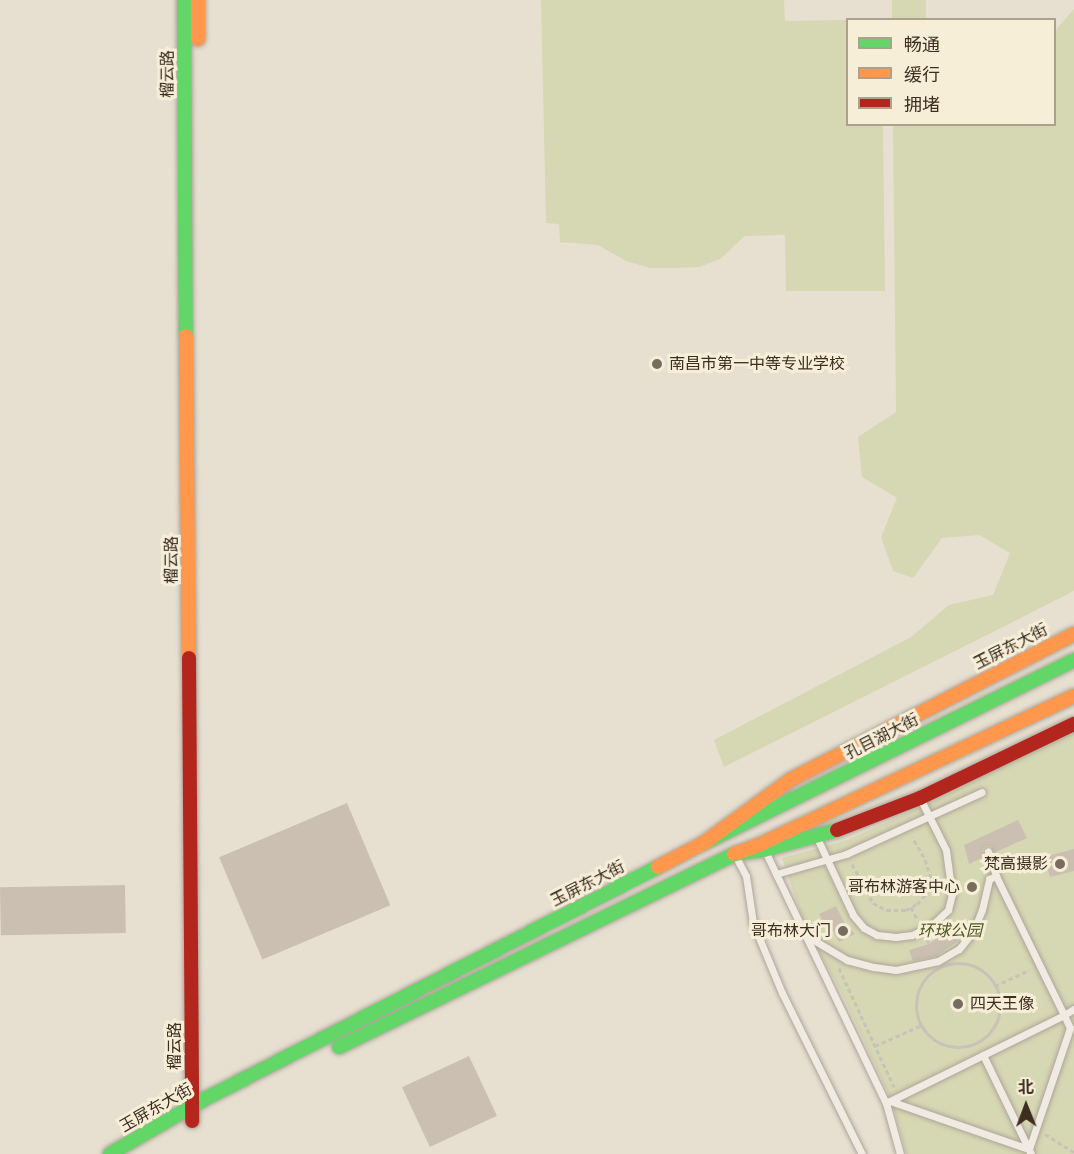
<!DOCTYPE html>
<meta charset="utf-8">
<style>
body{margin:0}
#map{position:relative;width:1074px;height:1154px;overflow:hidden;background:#e7e0d1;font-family:"Roboto Serif","Noto Sans SC",serif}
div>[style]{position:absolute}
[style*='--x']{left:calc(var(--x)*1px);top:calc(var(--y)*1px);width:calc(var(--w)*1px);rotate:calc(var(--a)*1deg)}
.green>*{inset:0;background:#d6d7b3;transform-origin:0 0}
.building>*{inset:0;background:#cbbfb2;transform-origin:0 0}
.path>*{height:3px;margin-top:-1.5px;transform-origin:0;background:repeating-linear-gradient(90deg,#c8c2b9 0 4.5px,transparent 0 7.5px)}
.path>.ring{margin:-1.5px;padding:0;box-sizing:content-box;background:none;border:3px solid #c8c2b9;border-radius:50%}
.roads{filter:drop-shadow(0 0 2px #ada599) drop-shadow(0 0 2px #ada599)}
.lane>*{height:7px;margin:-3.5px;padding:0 3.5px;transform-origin:3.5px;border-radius:3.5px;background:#efebe3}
.fast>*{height:14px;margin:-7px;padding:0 7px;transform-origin:7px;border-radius:7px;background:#63d668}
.slow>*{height:14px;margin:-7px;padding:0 7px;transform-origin:7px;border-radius:7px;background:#ff974d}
.jam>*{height:14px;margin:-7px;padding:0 7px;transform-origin:7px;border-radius:7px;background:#b3261e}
.dots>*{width:16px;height:16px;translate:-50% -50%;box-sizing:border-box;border:3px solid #f7eed8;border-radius:50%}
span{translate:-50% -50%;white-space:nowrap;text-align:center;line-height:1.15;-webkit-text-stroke:6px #f7eed8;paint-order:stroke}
.street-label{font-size:16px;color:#3d2e20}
.poi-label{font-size:16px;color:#3d2e20}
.left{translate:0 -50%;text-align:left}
.right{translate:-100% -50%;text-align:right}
.park-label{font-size:16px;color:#4d5a26;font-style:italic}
.legend{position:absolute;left:846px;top:18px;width:210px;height:108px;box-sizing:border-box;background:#f7eed8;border:2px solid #ada18e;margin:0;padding:8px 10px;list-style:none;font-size:18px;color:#3d2e20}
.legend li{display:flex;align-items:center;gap:12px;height:30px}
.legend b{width:30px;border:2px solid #ada18e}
.north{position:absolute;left:996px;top:1076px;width:60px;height:60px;-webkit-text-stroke:4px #f7eed8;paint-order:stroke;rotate:359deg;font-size:16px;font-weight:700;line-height:24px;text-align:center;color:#3d2e20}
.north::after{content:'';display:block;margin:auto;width:21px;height:27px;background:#3d2e20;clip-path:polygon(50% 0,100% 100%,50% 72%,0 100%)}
</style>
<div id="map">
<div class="green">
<i style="clip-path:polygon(541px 0,784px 0,785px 21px,847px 20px,848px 124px,883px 125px,885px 291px,786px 291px,785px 235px,745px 236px,720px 259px,699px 267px,673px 268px,650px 268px,626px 261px,598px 245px,560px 242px,559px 224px,546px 223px)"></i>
<i style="left:892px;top:0;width:34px;height:19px"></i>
<i style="clip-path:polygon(1074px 9px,1074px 591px,724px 767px,714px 740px,911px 637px,949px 605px,993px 595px,1010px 553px,979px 535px,942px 538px,913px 578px,893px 571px,881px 537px,897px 498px,862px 477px,858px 437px,896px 412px,893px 125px,1054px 124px,1055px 31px)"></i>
<i style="clip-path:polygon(1074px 728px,1074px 1154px,906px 1154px,891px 1099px,844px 998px,803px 921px,782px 858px,847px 840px,941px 798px)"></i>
</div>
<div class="building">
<i style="left:347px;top:803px;width:111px;height:139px;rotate:67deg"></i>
<i style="clip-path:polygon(1018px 820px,1027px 838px,994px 853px,991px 846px,986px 846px,982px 850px,984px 857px,969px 864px,964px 845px)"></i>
<i style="clip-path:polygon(1074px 849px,1074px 871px,1050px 877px,1044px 857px)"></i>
<i style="left:125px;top:885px;width:48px;height:125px;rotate:89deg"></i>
<i style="clip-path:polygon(836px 906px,844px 922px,855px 934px,839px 942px,830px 926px,826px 927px,819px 914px)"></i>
<i style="clip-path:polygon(950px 929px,958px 941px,936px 956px,913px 961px,909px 950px,929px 944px)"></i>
<i style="left:469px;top:1056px;width:66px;height:74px;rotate:65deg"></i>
</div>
<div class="path">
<i style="--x:852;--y:864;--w:44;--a:61.7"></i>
<i style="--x:873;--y:903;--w:15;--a:28"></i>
<i style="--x:886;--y:910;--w:20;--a:0"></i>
<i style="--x:906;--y:910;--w:13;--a:-29"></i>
<i style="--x:917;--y:904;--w:16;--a:-47"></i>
<i style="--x:928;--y:892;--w:14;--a:-78"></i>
<i style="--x:931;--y:878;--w:22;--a:-108"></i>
<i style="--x:924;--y:857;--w:23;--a:-121"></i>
<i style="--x:911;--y:907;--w:13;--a:63"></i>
<i style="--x:927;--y:939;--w:14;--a:65"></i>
<i class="ring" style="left:916px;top:963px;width:81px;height:81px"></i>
<i style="--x:839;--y:968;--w:131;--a:65.2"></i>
<i style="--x:995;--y:986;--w:38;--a:-25"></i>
<i style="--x:875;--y:1046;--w:51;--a:-24.1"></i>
<i style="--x:1045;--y:1134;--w:34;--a:32"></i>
</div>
<div class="roads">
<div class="lane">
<i style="--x:817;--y:838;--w:85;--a:64.9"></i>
<i style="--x:853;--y:915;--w:17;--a:50"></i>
<i style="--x:864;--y:928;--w:15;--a:28"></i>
<i style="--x:877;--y:935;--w:19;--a:6"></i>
<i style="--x:896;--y:937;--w:16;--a:-7"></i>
<i style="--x:912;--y:935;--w:22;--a:-27"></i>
<i style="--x:932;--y:925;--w:22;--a:-43"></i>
<i style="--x:948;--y:910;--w:16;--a:-76"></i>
<i style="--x:952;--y:894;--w:44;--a:-97.8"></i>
<i style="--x:946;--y:850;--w:56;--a:-116.6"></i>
<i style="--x:766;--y:853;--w:277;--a:64.4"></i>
<i style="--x:886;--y:1103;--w:53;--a:74.6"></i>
<i style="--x:737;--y:859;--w:19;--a:62"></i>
<i style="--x:746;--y:876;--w:48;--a:81.5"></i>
<i style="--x:753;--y:923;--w:76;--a:67.5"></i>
<i style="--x:782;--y:993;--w:180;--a:63.6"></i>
<i style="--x:776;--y:874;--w:73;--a:-15.9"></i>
<i style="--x:846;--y:854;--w:149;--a:-24.5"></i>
<i style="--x:807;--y:936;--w:47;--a:31"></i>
<i style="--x:847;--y:960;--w:28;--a:15"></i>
<i style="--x:874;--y:967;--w:22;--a:8"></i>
<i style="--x:896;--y:970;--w:43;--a:-12.1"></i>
<i style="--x:938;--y:961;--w:24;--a:-30"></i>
<i style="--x:959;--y:949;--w:22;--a:-51"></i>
<i style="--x:973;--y:932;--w:24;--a:-68"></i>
<i style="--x:982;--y:910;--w:32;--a:-77"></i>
<i style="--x:989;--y:879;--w:8;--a:-23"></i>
<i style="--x:983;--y:1055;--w:110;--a:64.1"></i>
<i style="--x:890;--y:1101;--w:147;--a:19.1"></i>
<i style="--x:1029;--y:1149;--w:128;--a:-71.3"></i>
<i style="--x:1070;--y:1028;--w:14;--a:-115"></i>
<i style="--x:1064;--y:1015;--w:12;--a:-31"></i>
<i style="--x:886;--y:1103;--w:199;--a:-26.3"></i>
<i style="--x:1064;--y:1015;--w:155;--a:-116.1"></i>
<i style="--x:996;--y:876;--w:26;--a:-108"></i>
</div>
<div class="fast">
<i style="--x:184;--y:0;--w:336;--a:89.7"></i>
<i style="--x:704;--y:843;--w:413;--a:-26.3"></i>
<i style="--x:339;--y:1047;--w:440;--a:-26"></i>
<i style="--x:734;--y:854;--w:30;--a:-8"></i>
<i style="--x:764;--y:850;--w:76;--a:-15.3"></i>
<i style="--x:110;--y:1154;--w:105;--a:-30.2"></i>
<i style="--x:201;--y:1101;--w:513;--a:-27.11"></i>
</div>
<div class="slow">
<i style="--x:198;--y:0;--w:39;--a:90"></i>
<i style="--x:186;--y:336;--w:322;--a:89.5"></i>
<i style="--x:734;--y:854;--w:29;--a:-20"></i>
<i style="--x:761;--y:844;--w:346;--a:-25.3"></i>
<i style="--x:658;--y:867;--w:52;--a:-27.6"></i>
<i style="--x:704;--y:843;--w:107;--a:-36.2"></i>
<i style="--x:790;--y:780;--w:319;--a:-27.2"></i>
</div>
<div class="jam">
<i style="--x:189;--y:658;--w:463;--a:89.6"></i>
<i style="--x:837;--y:830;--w:89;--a:-21.1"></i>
<i style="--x:920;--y:798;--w:171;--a:-25.7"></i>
</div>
</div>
<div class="dots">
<i style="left:657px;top:364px;background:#786c5e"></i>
<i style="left:1060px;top:864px;background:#786c5e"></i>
<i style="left:972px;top:887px;background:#786c5e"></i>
<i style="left:843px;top:931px;background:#786c5e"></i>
<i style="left:958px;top:1004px;background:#786c5e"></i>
</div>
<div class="street-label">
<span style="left:168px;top:74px;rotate:-90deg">榴云路</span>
<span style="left:172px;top:560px;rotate:-90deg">榴云路</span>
<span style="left:1011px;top:647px;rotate:-27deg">玉屏东大街</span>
<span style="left:882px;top:737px;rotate:-27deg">孔目湖大街</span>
<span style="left:588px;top:884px;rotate:-27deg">玉屏东大街</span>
<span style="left:175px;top:1046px;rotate:-90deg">榴云路</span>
<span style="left:156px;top:1108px;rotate:-30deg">玉屏东大街</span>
</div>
<div class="poi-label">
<span class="left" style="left:669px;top:364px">南昌市第一中等专业学校</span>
<span class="right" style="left:1048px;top:864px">梵高摄影</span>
<span class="right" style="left:960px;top:887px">哥布林游客中心</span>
<span class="right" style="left:831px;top:931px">哥布林大门</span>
<span class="left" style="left:970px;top:1004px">四天王像</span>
</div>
<div class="park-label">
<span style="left:950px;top:931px">环球公园</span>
</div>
<ul class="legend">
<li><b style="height:8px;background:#63d668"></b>畅通</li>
<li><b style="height:8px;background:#ff974d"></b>缓行</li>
<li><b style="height:8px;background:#b3261e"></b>拥堵</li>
</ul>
<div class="north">北</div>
</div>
